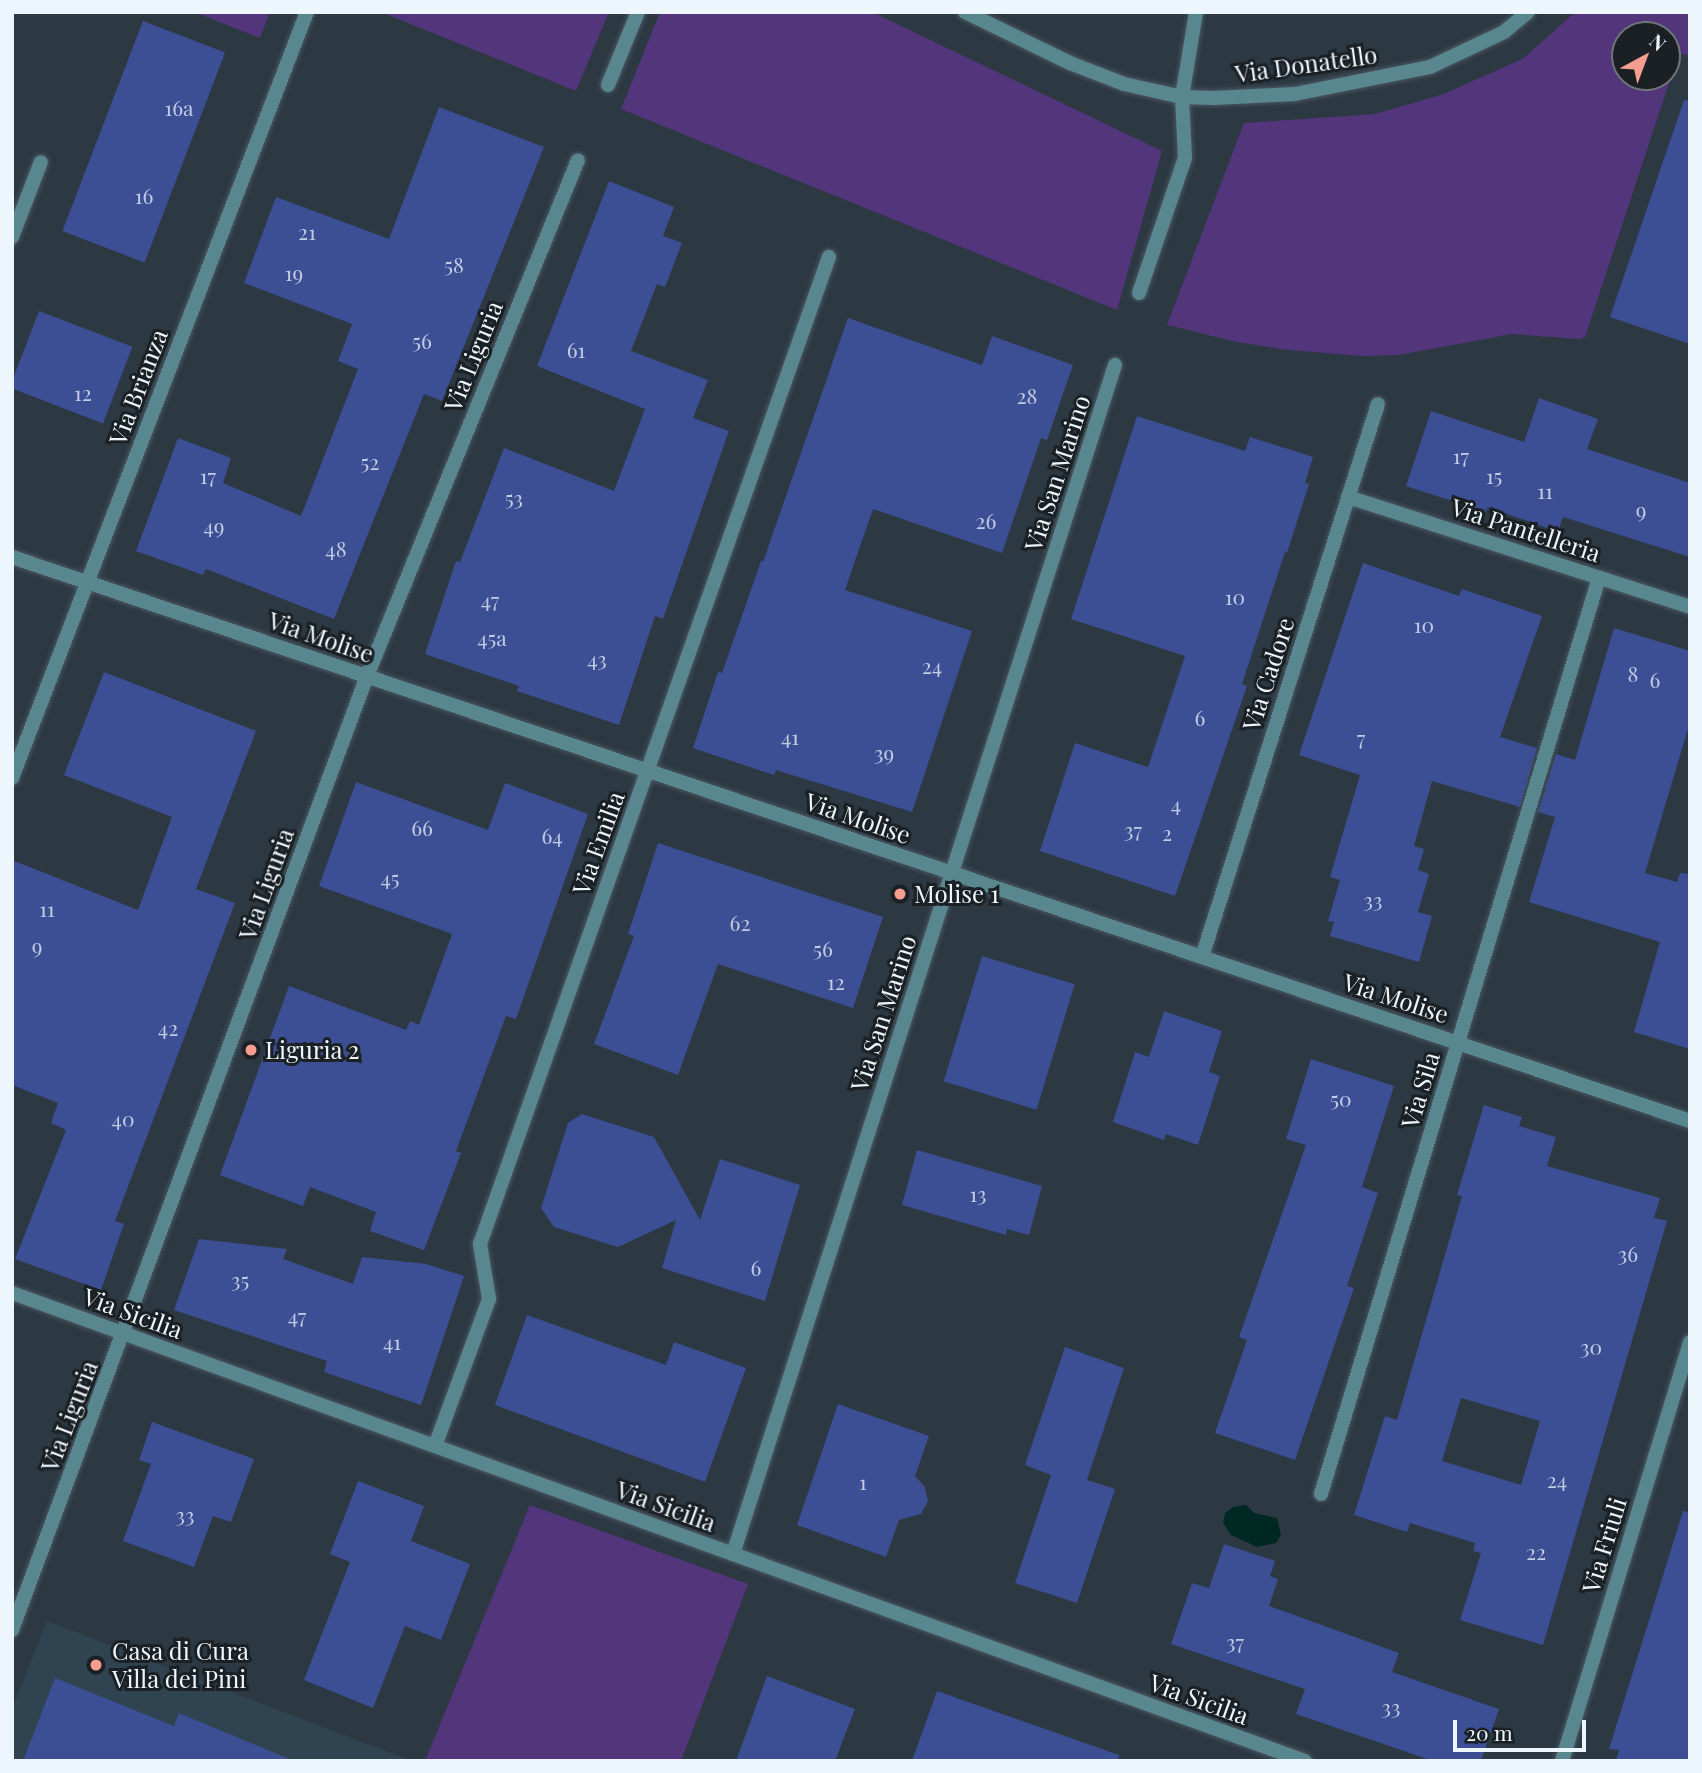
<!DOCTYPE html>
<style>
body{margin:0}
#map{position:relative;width:1702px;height:1773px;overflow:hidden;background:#2c3943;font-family:"Playfair Display",serif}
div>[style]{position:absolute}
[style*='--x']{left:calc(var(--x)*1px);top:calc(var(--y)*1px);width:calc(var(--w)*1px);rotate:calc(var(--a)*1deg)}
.built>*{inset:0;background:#304351}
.green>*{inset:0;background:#52357a}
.water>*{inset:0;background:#002823}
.building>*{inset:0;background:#3c4e94;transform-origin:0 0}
.roads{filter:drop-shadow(0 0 2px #4b5761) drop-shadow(0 0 2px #4b5761)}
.lane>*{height:14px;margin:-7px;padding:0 7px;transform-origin:7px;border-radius:7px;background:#598790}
.street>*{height:14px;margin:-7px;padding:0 7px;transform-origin:7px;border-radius:7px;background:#598790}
.dots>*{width:19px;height:19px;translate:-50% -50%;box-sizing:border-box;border:4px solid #1a2024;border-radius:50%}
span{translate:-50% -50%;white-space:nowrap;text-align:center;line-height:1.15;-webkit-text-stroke:6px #1a2024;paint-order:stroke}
.number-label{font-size:21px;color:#c1cce2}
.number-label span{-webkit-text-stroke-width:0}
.street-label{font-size:24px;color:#edf6fc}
.poi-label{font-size:24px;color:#edf6fc}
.left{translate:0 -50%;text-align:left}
.frame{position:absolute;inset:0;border:14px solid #edf6fc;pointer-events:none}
.north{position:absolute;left:1611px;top:21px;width:70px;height:70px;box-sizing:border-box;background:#1a2024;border:2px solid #6e767a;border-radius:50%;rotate:41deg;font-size:19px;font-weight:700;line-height:28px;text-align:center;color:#edf6fc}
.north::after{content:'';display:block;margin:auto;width:24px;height:32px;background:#f59d8e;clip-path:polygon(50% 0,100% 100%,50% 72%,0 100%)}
.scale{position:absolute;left:1453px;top:1720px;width:133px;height:32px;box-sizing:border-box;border:4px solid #edf6fc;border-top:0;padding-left:9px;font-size:21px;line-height:24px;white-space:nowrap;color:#edf6fc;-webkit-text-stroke:5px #1a2024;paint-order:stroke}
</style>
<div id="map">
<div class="built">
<i style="clip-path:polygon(47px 1621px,412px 1761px,12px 1761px,12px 1709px)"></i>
</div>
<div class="green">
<i style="clip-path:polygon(194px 12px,270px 12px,260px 38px)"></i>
<i style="clip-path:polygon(381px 12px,609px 12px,576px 91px)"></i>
<i style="clip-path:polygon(660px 12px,872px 12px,1162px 151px,1117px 310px,621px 109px)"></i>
<i style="clip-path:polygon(evenodd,1575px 12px,1690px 12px,1690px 56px,1679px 53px,1585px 337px,1579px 339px,1512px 334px,1399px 355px,1363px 356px,1288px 350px,1237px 342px,1167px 325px,1244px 123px,1375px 114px,1444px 94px,1524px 58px,1575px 12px,1667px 35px,1667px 77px,1625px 77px,1625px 35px,1667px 35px)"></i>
<i style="clip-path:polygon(530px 1505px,748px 1584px,681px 1761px,425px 1761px)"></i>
</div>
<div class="water">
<i style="clip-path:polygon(1246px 1505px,1254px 1513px,1277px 1518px,1281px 1535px,1276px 1543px,1257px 1547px,1231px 1535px,1223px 1523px,1225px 1513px,1233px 1507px)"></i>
</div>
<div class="building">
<i style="left:143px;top:21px;width:88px;height:225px;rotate:21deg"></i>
<i style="clip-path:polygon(1684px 100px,1690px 101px,1690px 344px,1610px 317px)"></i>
<i style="clip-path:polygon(439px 107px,544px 147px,442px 401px,424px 394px,334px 619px,206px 569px,203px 575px,136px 551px,178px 438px,231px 458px,223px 483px,301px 516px,358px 369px,338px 361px,352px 324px,244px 283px,276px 197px,389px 239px)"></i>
<i style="clip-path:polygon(609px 181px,674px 207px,663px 236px,682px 243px,665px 287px,657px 284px,631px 351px,708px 380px,693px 418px,729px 431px,663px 619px,655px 616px,619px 725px,517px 691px,519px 686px,425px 654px,456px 561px,460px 562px,504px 448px,614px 491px,645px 409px,537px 366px)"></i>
<i style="left:39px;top:311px;width:100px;height:82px;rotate:21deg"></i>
<i style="clip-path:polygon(848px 318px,982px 365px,992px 336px,1073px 365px,1047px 440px,1041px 438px,1002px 553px,873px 509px,845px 590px,972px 631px,912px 812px,776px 770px,774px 775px,693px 748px,718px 672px,722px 673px,761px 561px,763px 562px)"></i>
<i style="clip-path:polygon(1539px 398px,1598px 419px,1587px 449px,1690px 483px,1690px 557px,1563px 517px,1558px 532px,1488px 507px,1486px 512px,1406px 486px,1431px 411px,1524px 442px)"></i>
<i style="clip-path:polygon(1137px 416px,1245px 451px,1250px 437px,1313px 457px,1305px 483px,1309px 484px,1287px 553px,1285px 552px,1242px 684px,1247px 686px,1175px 896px,1040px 851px,1075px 743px,1148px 767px,1185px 656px,1071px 619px)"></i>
<i style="clip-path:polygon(1363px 563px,1459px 596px,1462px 589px,1542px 616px,1500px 737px,1537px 748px,1520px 807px,1432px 781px,1414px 846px,1424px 849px,1418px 870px,1429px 874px,1418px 912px,1432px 916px,1419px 962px,1330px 936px,1334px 922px,1328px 921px,1340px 880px,1330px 877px,1360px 775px,1299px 755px)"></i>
<i style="clip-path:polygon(1614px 628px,1690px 651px,1690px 722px,1645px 873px,1677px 882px,1680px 873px,1690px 874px,1690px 1049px,1634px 1032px,1660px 942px,1529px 902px,1555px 817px,1538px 812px,1556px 754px,1575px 760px)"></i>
<i style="clip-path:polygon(104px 672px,256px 731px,196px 889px,235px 903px,115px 1221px,124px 1224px,101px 1290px,15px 1259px,66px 1130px,51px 1123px,58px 1103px,12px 1085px,12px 860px,138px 910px,172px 817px,64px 775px)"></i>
<i style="clip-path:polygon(356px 782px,488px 830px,505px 783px,588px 814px,516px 1019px,506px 1016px,456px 1151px,461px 1153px,424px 1250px,370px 1231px,376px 1212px,310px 1187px,303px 1206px,220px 1175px,289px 986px,406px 1030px,410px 1021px,419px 1025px,452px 934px,319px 886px)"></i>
<i style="clip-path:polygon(658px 843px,883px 917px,853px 1008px,718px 964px,678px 1075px,594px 1044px,634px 936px,628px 934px)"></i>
<i style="left:982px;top:956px;width:97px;height:131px;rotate:17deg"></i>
<i style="clip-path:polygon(1164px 1011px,1222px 1031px,1209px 1072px,1220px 1076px,1198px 1145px,1166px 1134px,1164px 1140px,1113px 1122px,1135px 1052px,1149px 1057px)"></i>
<i style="clip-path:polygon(1311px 1059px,1394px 1086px,1362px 1187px,1378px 1193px,1347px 1286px,1354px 1288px,1295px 1460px,1215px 1433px,1247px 1340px,1239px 1337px,1306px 1145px,1286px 1139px)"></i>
<i style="clip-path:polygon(evenodd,1484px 1105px,1522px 1117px,1519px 1126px,1556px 1137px,1547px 1166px,1660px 1198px,1654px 1218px,1667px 1221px,1543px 1645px,1460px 1620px,1481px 1553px,1473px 1551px,1475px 1543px,1410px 1523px,1407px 1532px,1354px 1515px,1385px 1416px,1397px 1420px,1462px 1196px,1457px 1195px,1484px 1105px,1461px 1398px,1540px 1421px,1521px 1485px,1442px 1461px,1461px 1398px)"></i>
<i style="clip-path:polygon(582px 1114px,654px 1137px,700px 1220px,720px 1159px,800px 1185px,765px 1301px,662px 1268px,676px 1220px,618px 1247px,554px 1227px,541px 1208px,568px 1123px)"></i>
<i style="clip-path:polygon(917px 1150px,1042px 1186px,1029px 1235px,1007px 1229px,1006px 1235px,902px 1205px)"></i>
<i style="clip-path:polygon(199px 1239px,287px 1249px,283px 1259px,353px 1284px,362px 1257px,426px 1264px,464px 1276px,421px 1405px,324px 1372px,327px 1361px,174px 1310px)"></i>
<i style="clip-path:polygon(527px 1315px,666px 1365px,674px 1342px,746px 1368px,705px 1482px,495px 1405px)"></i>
<i style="clip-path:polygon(1065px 1347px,1124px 1368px,1087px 1480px,1115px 1489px,1077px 1603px,1015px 1583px,1051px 1475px,1025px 1465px)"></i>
<i style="clip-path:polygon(838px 1404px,929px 1436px,915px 1476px,925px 1487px,928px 1501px,921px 1514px,899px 1520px,886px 1557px,797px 1525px)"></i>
<i style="clip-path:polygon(152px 1422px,254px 1459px,231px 1522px,213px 1516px,194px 1567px,123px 1541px,151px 1464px,139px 1460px)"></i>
<i style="clip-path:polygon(358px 1481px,424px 1506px,411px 1541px,470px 1564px,441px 1640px,405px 1626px,373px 1708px,304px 1680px,350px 1562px,330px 1554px)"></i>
<i style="clip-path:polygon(1683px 1511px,1690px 1512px,1690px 1761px,1616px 1761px,1619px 1750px,1609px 1749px)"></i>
<i style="clip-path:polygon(1224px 1544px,1275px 1561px,1270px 1576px,1278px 1579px,1269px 1606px,1399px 1653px,1392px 1672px,1499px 1709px,1481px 1761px,1433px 1761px,1296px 1714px,1305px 1689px,1171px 1644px,1192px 1583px,1209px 1588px)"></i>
<i style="clip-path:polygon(767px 1676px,855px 1709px,835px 1761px,736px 1761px)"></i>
<i style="clip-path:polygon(55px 1678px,174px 1726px,179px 1713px,294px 1761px,23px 1761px)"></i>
<i style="clip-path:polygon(937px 1691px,1119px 1755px,1118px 1761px,912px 1761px)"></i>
</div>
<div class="roads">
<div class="lane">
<i style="--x:608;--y:85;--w:79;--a:-67.7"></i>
<i style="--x:12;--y:237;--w:80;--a:-68.9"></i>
<i style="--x:1139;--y:293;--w:143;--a:-71.2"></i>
<i style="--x:1185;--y:158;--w:61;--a:-92.8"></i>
</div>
<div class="street">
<i style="--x:965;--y:12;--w:117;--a:25.9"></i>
<i style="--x:1070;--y:63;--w:58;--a:21.3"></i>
<i style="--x:1124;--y:84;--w:59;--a:12.6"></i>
<i style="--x:1182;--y:97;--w:31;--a:2"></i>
<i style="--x:1213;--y:98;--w:82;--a:-2.8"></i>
<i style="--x:1295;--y:94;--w:138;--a:-11.3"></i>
<i style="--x:1430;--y:67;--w:82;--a:-25.3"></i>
<i style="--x:1504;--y:32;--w:31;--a:-40"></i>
<i style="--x:1182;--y:97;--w:86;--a:-80.6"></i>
<i style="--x:1348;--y:497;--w:359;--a:17.8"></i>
<i style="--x:12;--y:557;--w:1770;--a:18.58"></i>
<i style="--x:12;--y:778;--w:821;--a:-68.94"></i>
<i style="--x:1202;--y:957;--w:580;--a:-72.35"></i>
<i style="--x:12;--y:1293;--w:1375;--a:19.9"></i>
<i style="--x:435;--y:1446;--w:157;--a:-69.8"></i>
<i style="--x:489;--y:1299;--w:56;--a:-99.3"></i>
<i style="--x:480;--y:1244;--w:1047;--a:-70.53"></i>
<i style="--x:1321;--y:1494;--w:957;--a:-73.12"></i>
<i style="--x:733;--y:1554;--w:1249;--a:-72.19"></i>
<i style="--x:12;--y:1630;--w:1018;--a:-69.59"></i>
<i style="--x:367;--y:676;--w:557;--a:-67.76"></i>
<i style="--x:1562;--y:1761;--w:438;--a:-73"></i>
</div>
</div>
<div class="dots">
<i style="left:900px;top:894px;background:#f59d8e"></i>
<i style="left:251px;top:1050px;background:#f59d8e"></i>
<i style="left:96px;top:1665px;background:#f59d8e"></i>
</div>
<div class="number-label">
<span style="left:179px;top:107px">16a</span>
<span style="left:144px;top:195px">16</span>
<span style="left:307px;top:231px">21</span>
<span style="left:454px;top:264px">58</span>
<span style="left:294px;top:272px">19</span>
<span style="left:422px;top:340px">56</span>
<span style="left:576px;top:349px">61</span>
<span style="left:83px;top:392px">12</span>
<span style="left:1027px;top:395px">28</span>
<span style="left:1461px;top:455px">17</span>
<span style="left:370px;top:461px">52</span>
<span style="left:208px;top:475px">17</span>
<span style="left:1494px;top:475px">15</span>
<span style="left:1545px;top:490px">11</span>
<span style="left:514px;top:497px">53</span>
<span style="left:1641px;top:509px">9</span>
<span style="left:986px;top:520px">26</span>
<span style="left:214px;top:525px">49</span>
<span style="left:336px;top:548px">48</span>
<span style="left:1235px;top:596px">10</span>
<span style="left:490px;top:599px">47</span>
<span style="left:1424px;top:624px">10</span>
<span style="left:492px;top:637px">45a</span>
<span style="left:597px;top:658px">43</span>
<span style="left:932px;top:665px">24</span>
<span style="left:1633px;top:673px">8</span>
<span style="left:1655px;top:679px">6</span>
<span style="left:1200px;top:717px">6</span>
<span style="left:790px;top:736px">41</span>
<span style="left:1361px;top:737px">7</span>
<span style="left:884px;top:752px">39</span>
<span style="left:1176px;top:803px">4</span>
<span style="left:422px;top:827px">66</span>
<span style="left:1133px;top:829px">37</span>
<span style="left:1167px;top:832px">2</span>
<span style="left:552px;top:835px">64</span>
<span style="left:390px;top:877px">45</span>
<span style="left:1373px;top:899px">33</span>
<span style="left:47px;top:908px">11</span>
<span style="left:740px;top:922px">62</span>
<span style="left:37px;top:945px">9</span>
<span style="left:823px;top:948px">56</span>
<span style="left:836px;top:981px">12</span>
<span style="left:168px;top:1027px">42</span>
<span style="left:1341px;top:1098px">50</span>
<span style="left:123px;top:1118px">40</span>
<span style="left:978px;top:1193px">13</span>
<span style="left:1628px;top:1253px">36</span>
<span style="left:756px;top:1267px">6</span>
<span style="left:240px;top:1279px">35</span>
<span style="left:297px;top:1315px">47</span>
<span style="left:392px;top:1341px">41</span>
<span style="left:1591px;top:1346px">30</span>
<span style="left:1557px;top:1479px">24</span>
<span style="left:863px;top:1481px">1</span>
<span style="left:185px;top:1514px">33</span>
<span style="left:1536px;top:1551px">22</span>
<span style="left:1235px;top:1641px">37</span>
<span style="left:1391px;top:1706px">33</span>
</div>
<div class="street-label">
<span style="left:1306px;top:64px;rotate:-8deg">Via Donatello</span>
<span style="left:473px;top:356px;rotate:-68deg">Via Liguria</span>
<span style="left:138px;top:387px;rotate:-69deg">Via Brianza</span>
<span style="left:1057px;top:473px;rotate:-72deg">Via San Marino</span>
<span style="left:1526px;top:530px;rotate:18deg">Via Pantelleria</span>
<span style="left:321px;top:637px;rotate:19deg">Via Molise</span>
<span style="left:1268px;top:674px;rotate:-72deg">Via Cadore</span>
<span style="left:858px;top:818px;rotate:19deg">Via Molise</span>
<span style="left:598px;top:843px;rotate:-70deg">Via Emilia</span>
<span style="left:266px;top:884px;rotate:-70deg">Via Liguria</span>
<span style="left:1396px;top:998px;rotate:18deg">Via Molise</span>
<span style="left:883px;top:1013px;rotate:-72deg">Via San Marino</span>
<span style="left:1420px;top:1090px;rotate:-73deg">Via Sila</span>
<span style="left:133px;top:1313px;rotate:20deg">Via Sicilia</span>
<span style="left:69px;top:1416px;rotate:-69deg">Via Liguria</span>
<span style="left:666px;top:1506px;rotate:20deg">Via Sicilia</span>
<span style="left:1604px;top:1545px;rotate:-73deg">Via Friuli</span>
<span style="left:1199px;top:1699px;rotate:20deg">Via Sicilia</span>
</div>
<div class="poi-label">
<span class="left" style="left:914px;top:894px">Molise 1</span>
<span class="left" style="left:265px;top:1050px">Liguria 2</span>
<span class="left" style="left:112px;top:1665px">Casa di Cura<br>Villa dei Pini</span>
</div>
<div class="frame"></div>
<div class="north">N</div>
<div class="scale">20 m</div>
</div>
